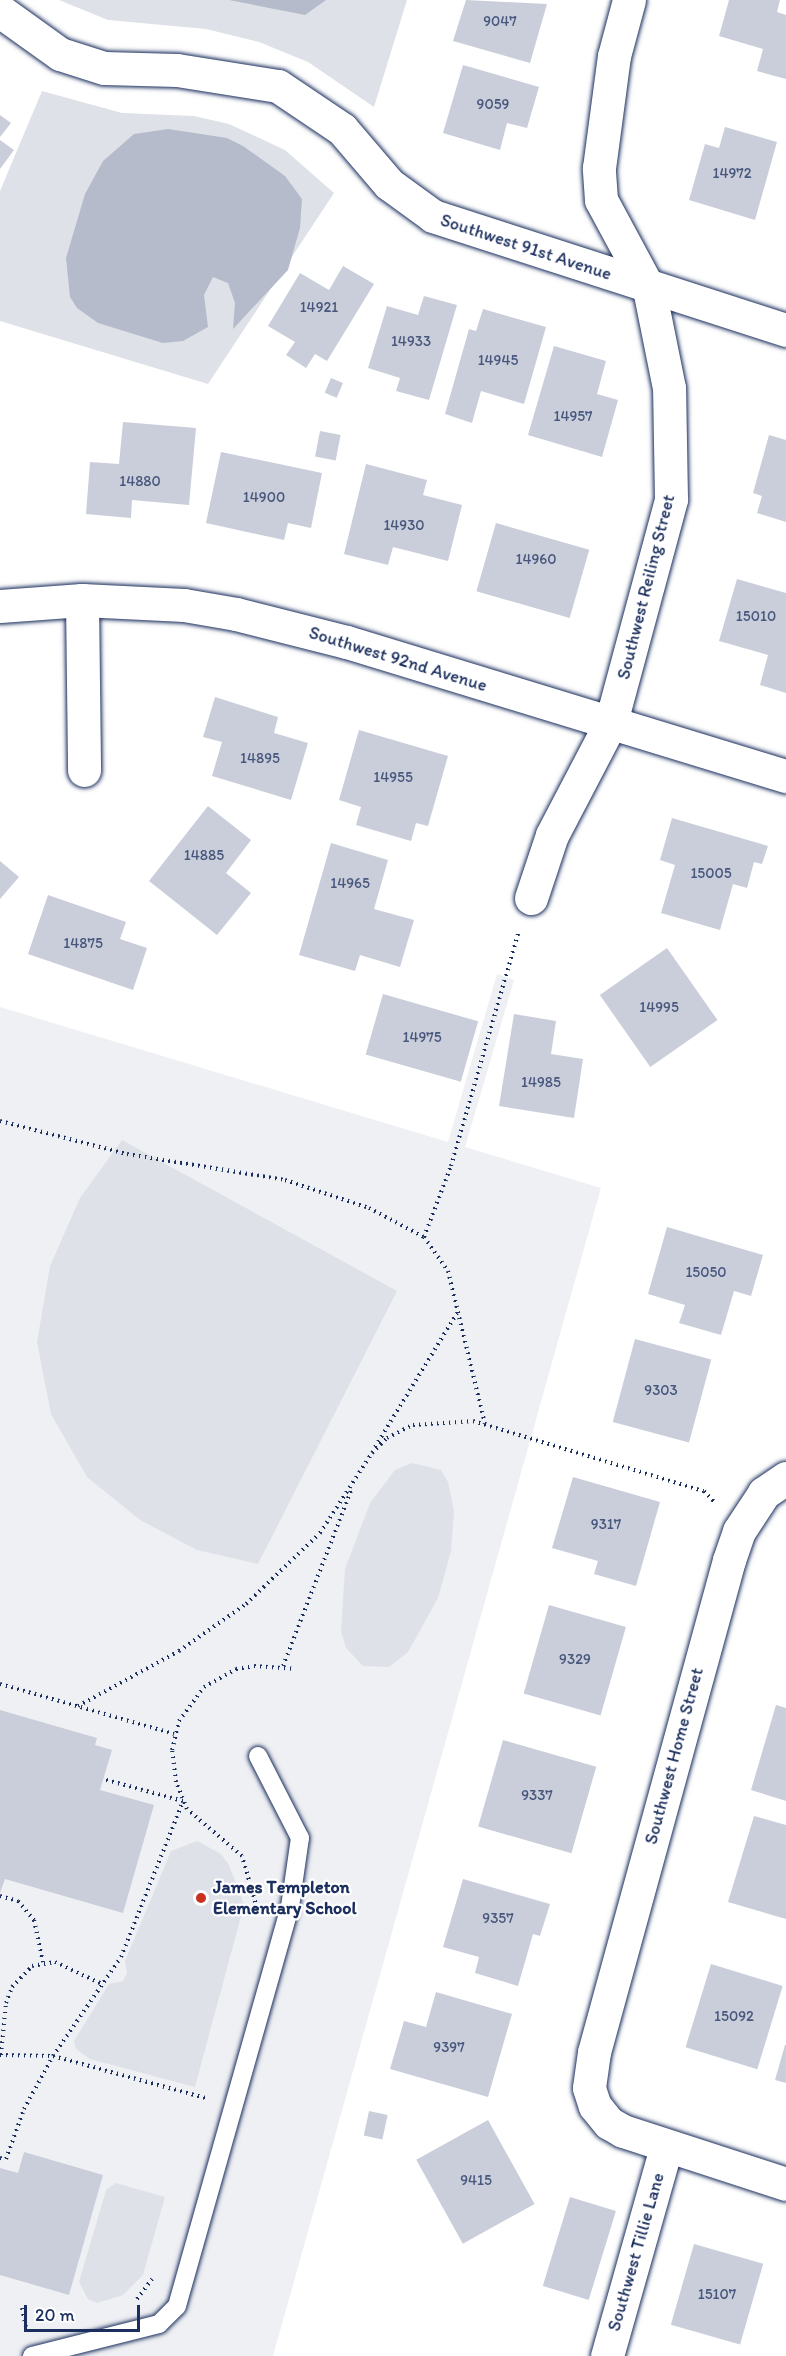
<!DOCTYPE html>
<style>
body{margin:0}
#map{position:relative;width:786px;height:2356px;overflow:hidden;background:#fff;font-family:Itim,sans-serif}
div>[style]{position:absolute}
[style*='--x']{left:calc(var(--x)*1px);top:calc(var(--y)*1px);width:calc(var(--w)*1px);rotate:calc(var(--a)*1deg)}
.built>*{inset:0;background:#eff0f4}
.green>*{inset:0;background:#dee1e7}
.water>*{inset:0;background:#b5bbca}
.building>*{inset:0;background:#caceda;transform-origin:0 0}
.path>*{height:4px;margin-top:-2px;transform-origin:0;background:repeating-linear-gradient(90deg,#1b2f5e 0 1.5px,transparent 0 6px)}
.roads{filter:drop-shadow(0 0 2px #1b2f5e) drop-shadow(0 0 2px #1b2f5e)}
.service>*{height:18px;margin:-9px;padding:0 9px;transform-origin:9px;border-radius:9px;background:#fff}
.minor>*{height:33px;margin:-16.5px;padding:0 16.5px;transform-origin:16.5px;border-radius:16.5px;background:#fff}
.dots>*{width:16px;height:16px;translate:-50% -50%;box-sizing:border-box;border:3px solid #fff;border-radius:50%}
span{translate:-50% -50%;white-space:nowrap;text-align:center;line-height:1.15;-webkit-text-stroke:4.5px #fff;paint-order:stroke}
.number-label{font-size:15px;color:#47577d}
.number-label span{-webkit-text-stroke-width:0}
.street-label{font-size:18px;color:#1b2f5e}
.poi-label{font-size:18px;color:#1b2f5e;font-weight:700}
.left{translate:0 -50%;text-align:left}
.scale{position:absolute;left:24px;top:2305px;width:116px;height:27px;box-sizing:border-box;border:3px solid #1b2f5e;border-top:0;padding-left:8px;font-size:18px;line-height:21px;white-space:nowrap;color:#1b2f5e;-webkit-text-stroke:4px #fff;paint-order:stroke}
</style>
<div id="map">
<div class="built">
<i style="clip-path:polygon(497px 974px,514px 980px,465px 1147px,601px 1188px,273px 2356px,0 2356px,0 1007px,448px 1142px)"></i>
</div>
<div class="green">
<i style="clip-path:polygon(59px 0,407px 0,374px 107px,308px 62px,259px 42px,206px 29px,108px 20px)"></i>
<i style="clip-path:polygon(42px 91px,122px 113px,194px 116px,229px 124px,285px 150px,334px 193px,208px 384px,0 321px,0 191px)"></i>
<i style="clip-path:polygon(122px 1140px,397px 1291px,258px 1564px,197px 1550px,140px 1520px,87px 1477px,51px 1414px,37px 1342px,50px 1266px,80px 1198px)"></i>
<i style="clip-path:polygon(412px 1463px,441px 1470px,448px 1482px,454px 1511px,451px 1551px,438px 1598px,408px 1652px,389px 1667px,363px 1666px,346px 1648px,341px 1631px,345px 1569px,370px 1503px,395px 1470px)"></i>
<i style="clip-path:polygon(197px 1841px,221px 1854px,229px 1865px,244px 1905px,195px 2087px,90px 2059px,76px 2049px,74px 2041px,109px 1984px,123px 1981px,127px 1973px,125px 1961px,171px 1851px)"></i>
<i style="clip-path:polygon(116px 2183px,165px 2197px,143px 2275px,123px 2295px,97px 2303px,88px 2299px,79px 2282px,106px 2190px)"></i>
</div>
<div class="water">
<i style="clip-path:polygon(229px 0,326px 0,305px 15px)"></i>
<i style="clip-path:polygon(168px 129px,227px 138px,243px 146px,285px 176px,302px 199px,300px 228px,288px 270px,233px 329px,235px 303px,228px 283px,213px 277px,204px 295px,208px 327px,183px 341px,163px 343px,98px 323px,77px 308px,70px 297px,66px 258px,85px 194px,103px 161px,134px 134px)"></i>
</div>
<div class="building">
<i style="clip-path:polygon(466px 0,547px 4px,530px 63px,453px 41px)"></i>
<i style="clip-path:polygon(729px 0,780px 0,777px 12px,786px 15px,786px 79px,757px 71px,763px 49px,719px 36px)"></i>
<i style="clip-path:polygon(463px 65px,539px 87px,527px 128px,507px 123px,500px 150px,443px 133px)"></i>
<i style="clip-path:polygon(0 115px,11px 123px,0 137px)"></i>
<i style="clip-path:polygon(725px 127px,777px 142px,755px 220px,689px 200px,705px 144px,719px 148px)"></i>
<i style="clip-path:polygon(0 140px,14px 150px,0 169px)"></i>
<i style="clip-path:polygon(343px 266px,374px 284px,327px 361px,315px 354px,306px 368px,286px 355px,295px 342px,268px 326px,300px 273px,329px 290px)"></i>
<i style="clip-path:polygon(424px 296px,457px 305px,429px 400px,396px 391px,400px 378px,368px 368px,387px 306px,418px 315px)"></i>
<i style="clip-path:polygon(483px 309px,546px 327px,524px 404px,481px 391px,472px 423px,445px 414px,469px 329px,476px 331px)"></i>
<i style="clip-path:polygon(554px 346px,606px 361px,597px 394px,618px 400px,602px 457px,528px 435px)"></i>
<i style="left:331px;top:378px;width:13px;height:16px;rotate:23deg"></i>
<i style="clip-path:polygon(123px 422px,196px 428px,189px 505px,132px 500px,131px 518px,86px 514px,90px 462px,119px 464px)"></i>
<i style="left:320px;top:431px;width:21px;height:26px;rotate:11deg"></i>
<i style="clip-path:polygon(769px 435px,786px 440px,786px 522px,757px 513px,762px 496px,753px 493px)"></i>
<i style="clip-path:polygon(221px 452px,322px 473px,311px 528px,288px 523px,284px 540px,206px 523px)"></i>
<i style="clip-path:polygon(366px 464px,427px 480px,423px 495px,462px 505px,448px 561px,393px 547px,388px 565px,344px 554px)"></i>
<i style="left:496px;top:523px;width:97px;height:71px;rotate:16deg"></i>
<i style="clip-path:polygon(737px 579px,786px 593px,786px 693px,760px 685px,768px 655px,719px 641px)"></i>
<i style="clip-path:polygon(215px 697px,278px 717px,274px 733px,308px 743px,291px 800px,212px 776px,222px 742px,203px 737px)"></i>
<i style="clip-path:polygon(359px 730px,448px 756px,428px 826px,416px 823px,411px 841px,356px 825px,361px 807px,339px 800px)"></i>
<i style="clip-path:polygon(208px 806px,251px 840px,226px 873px,251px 893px,217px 935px,149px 881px)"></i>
<i style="clip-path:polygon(672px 818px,768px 846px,762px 864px,754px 862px,747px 888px,733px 884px,720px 930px,661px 913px,675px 865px,660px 860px)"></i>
<i style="clip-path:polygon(331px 843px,388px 860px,374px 909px,414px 920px,400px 967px,360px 955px,355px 971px,299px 955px)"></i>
<i style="clip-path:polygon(0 861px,19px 877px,0 899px)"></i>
<i style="clip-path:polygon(48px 895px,126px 922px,120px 939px,147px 948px,133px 990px,28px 954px)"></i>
<i style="left:667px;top:948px;width:88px;height:82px;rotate:55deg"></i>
<i style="left:383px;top:994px;width:99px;height:63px;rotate:16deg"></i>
<i style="clip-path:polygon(514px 1014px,556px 1021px,551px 1054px,583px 1059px,574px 1118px,499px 1106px)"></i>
<i style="clip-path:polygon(667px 1227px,763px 1255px,751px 1296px,734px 1291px,721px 1335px,679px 1323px,685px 1305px,648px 1294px)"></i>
<i style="left:635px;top:1339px;width:79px;height:86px;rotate:15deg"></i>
<i style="clip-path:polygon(573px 1477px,660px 1502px,636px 1586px,594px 1574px,598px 1561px,552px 1548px)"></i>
<i style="left:549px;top:1605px;width:80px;height:92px;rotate:16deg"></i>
<i style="clip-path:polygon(776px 1705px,786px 1708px,786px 1801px,751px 1790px)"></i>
<i style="clip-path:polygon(0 1710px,97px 1738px,95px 1745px,112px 1750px,100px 1790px,154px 1805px,123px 1913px,5px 1879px,0 1893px)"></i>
<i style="left:503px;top:1740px;width:97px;height:90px;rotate:16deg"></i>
<i style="clip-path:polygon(754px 1816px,786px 1825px,786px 1919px,728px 1902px)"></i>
<i style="clip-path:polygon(463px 1879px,550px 1904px,540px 1936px,533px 1934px,518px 1986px,475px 1973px,479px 1957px,443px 1947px)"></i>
<i style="left:711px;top:1964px;width:75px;height:87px;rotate:17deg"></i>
<i style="clip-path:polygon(436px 1992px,512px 2014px,488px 2097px,390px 2069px,404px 2021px,426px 2027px)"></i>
<i style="clip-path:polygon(785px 2045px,786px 2045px,786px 2083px,775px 2080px)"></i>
<i style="left:369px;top:2111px;width:19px;height:25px;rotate:12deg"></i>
<i style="left:488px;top:2120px;width:96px;height:82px;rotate:61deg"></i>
<i style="clip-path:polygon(24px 2152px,103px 2175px,69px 2295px,0 2275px,0 2168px,18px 2173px)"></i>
<i style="left:570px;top:2197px;width:48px;height:93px;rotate:17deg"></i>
<i style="left:694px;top:2244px;width:72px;height:84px;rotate:16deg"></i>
</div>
<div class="path">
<i style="--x:0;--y:1121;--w:131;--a:14.6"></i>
<i style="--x:127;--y:1154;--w:160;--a:9.3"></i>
<i style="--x:285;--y:1180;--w:89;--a:18.4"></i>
<i style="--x:369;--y:1208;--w:62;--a:27.8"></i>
<i style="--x:424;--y:1237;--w:42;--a:54.8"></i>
<i style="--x:448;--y:1271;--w:157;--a:76.4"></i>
<i style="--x:424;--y:1237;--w:76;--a:-69.2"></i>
<i style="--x:451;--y:1166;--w:245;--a:-73.9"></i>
<i style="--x:375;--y:1447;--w:157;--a:-58.5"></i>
<i style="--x:283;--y:1666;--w:191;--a:-68.8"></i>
<i style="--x:0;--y:1684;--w:181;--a:16"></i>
<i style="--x:78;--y:1706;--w:115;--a:-28.6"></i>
<i style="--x:179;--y:1651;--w:82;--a:-35"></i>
<i style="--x:246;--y:1604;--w:103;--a:-43.8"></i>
<i style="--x:320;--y:1533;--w:95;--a:-57"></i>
<i style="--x:372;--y:1453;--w:21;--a:-45"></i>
<i style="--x:387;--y:1438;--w:29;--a:-27"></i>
<i style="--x:413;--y:1425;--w:60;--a:-3.8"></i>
<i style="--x:473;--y:1421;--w:241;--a:16.9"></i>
<i style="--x:704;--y:1491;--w:16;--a:47"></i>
<i style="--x:0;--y:1896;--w:19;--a:16"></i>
<i style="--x:18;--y:1901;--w:25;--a:50"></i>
<i style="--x:34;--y:1920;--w:43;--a:77.9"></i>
<i style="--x:257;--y:1908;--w:54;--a:-106.1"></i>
<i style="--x:242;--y:1856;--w:72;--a:-139.5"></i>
<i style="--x:187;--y:1809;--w:29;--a:-112"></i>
<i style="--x:176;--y:1782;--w:32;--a:-97"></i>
<i style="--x:172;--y:1750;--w:30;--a:-76"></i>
<i style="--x:179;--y:1721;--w:42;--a:-53.7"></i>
<i style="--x:204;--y:1687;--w:37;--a:-29"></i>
<i style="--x:236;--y:1669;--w:18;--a:-9"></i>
<i style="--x:254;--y:1666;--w:42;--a:4.1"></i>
<i style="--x:0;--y:2055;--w:53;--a:1.1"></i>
<i style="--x:53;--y:2056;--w:158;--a:15.4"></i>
<i style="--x:1;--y:2055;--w:52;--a:-84.5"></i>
<i style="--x:6;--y:2003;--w:17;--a:-69"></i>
<i style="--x:12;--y:1987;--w:29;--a:-46"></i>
<i style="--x:32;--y:1966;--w:23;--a:-10"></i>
<i style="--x:55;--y:1962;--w:54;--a:25.1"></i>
<i style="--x:0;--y:2158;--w:6;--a:9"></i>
<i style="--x:6;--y:2159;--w:53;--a:-70.2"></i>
<i style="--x:24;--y:2109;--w:60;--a:-61.3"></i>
<i style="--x:53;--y:2056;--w:120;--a:-55.5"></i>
<i style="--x:121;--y:1957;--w:168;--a:-68.3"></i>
<i style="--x:183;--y:1801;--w:83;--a:-164.6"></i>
<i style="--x:137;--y:2299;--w:25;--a:-53"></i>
<i style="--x:22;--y:2308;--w:19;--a:78"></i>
</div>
<div class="roads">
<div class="service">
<i style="--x:32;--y:2356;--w:131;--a:-14.1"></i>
<i style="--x:159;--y:2324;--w:25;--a:-45"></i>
<i style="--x:177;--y:2306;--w:415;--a:-74.2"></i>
<i style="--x:290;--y:1907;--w:70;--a:-81.8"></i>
<i style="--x:300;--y:1838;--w:92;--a:-117.1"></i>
</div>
<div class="minor">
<i style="--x:0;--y:11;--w:74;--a:35.6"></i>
<i style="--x:60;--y:54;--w:46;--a:17.7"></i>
<i style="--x:104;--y:68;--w:73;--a:1.6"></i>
<i style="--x:177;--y:70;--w:102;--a:9"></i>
<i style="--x:278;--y:86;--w:77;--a:33.9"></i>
<i style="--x:342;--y:129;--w:72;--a:49.5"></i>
<i style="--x:389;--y:184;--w:54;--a:36"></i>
<i style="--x:433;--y:216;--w:371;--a:17.9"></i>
<i style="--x:82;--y:600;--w:170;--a:89.3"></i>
<i style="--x:0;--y:606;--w:82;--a:-4.2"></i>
<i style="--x:82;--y:600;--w:102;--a:2.8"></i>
<i style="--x:184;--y:605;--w:53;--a:9.8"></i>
<i style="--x:236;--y:614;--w:114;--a:14.2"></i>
<i style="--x:347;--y:642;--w:459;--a:17"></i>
<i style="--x:531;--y:898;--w:66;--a:-71.6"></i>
<i style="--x:552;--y:835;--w:127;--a:-62.4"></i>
<i style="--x:611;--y:722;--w:231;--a:-74.9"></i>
<i style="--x:671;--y:499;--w:111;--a:-91"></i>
<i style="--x:669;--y:388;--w:101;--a:-101.4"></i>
<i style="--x:649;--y:289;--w:101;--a:-118.3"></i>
<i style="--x:601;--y:200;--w:32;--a:-94"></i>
<i style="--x:599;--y:168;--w:113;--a:-82.4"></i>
<i style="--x:614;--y:56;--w:58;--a:-75"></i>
<i style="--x:786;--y:1478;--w:27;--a:146"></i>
<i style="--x:764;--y:1493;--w:45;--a:123.3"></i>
<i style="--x:739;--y:1531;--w:31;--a:109"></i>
<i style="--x:729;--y:1560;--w:510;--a:105.34"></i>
<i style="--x:594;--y:2052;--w:36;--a:98"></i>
<i style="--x:589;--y:2088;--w:19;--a:72"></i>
<i style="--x:595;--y:2106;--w:22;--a:51"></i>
<i style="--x:609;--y:2123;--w:16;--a:30"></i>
<i style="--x:623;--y:2131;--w:171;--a:18"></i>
<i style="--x:607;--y:2356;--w:216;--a:-74.2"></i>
</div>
</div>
<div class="dots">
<i style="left:201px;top:1898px;background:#c8321e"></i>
</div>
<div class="number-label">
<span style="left:500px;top:22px">9047</span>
<span style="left:493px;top:105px">9059</span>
<span style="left:732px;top:174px">14972</span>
<span style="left:319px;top:308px">14921</span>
<span style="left:411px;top:342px">14933</span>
<span style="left:498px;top:361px">14945</span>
<span style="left:573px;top:417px">14957</span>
<span style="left:140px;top:482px">14880</span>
<span style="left:264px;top:498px">14900</span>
<span style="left:404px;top:526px">14930</span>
<span style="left:536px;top:560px">14960</span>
<span style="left:756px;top:617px">15010</span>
<span style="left:260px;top:759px">14895</span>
<span style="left:393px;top:778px">14955</span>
<span style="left:204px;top:856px">14885</span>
<span style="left:711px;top:874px">15005</span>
<span style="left:350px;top:884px">14965</span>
<span style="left:83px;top:944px">14875</span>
<span style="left:659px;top:1008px">14995</span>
<span style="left:422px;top:1038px">14975</span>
<span style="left:541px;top:1083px">14985</span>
<span style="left:706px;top:1273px">15050</span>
<span style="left:661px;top:1391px">9303</span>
<span style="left:606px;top:1525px">9317</span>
<span style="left:575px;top:1660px">9329</span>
<span style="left:537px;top:1796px">9337</span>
<span style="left:498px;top:1919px">9357</span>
<span style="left:734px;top:2017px">15092</span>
<span style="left:449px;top:2048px">9397</span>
<span style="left:476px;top:2181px">9415</span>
<span style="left:717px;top:2295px">15107</span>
</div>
<div class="street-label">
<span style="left:526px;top:247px;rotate:18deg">Southwest 91st Avenue</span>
<span style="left:646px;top:587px;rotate:-76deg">Southwest Reiling Street</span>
<span style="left:398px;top:659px;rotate:17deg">Southwest 92nd Avenue</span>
<span style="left:674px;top:1756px;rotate:-75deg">Southwest Home Street</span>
<span style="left:636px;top:2252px;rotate:-74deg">Southwest Tillie Lane</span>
</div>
<div class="poi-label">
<span class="left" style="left:213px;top:1898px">James Templeton<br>Elementary School</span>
</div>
<div class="scale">20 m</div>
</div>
